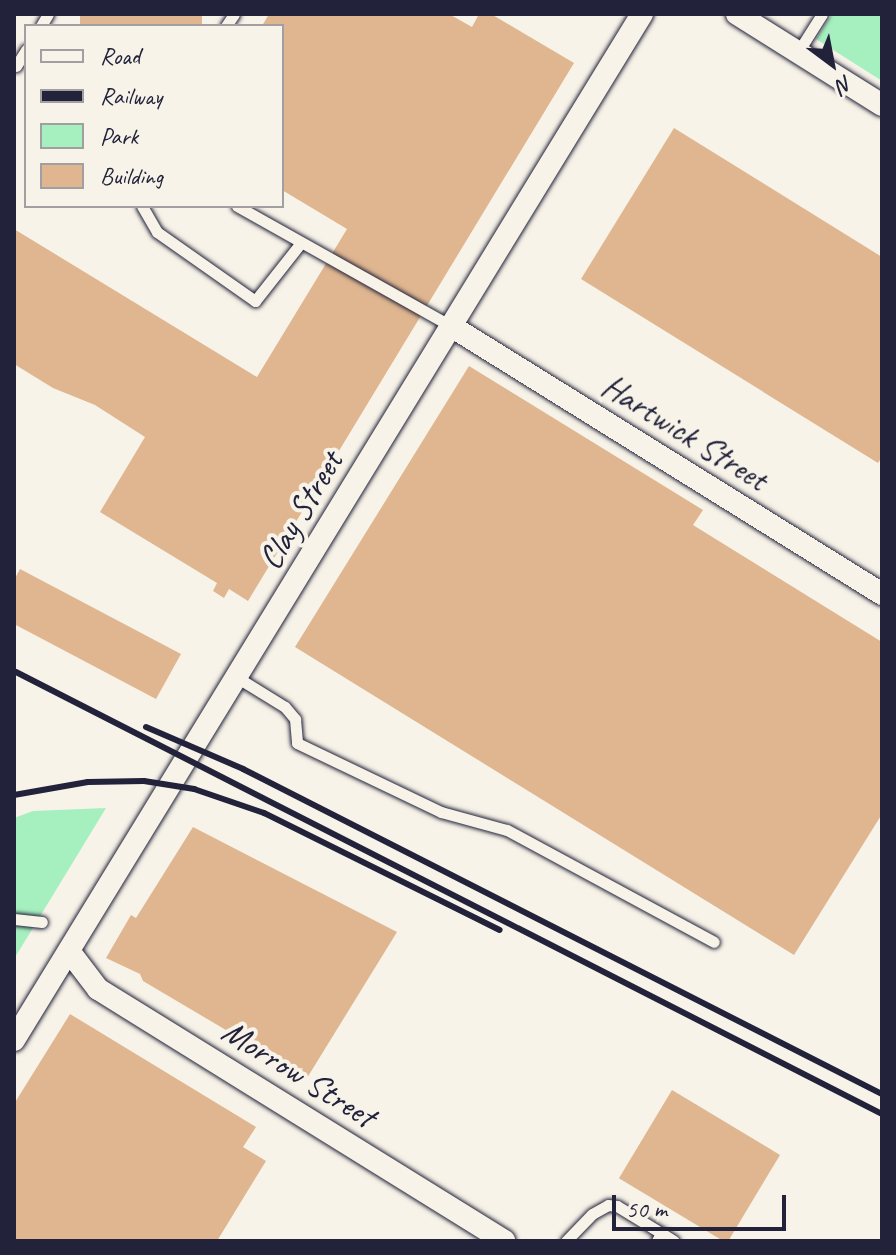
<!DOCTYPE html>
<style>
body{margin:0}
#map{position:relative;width:896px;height:1255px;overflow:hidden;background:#f7f3e8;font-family:Caveat,sans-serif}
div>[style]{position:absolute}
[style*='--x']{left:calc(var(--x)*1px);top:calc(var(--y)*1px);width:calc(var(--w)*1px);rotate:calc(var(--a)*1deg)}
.green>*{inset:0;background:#a6f0bf}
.building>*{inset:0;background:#dfb690;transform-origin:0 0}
.roads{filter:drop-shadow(0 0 2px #22223b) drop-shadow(0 0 2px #22223b)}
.lane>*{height:11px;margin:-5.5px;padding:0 5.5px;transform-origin:5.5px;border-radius:5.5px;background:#f7f3e8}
.street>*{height:22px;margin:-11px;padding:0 11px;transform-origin:11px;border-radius:11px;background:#f7f3e8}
.rail>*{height:6px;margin:-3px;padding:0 3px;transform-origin:3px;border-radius:3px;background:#22223b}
span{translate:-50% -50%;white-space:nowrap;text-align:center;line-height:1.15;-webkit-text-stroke:8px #f7f3e8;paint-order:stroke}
.street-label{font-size:34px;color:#22223b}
.frame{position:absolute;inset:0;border:16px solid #22223b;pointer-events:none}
.legend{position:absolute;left:24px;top:24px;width:260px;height:184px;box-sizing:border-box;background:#f7f3e8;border:2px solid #a29fa3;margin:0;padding:10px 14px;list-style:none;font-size:24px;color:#22223b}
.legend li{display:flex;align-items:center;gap:16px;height:40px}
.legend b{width:40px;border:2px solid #a29fa3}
.north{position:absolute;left:792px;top:24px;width:80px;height:80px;-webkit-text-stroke:6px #f7f3e8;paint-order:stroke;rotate:148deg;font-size:22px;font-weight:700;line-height:32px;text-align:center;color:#22223b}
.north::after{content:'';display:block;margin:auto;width:28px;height:36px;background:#22223b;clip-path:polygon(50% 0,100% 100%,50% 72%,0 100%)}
.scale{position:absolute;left:612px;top:1195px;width:174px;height:36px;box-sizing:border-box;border:4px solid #22223b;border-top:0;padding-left:10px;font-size:24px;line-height:28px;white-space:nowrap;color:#22223b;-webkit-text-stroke:6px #f7f3e8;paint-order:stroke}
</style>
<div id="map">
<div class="green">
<i style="clip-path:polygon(832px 14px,882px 14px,882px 81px,816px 39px)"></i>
<i style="clip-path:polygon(106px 808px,14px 959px,14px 818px,33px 811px)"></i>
</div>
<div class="building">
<i style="left:80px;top:14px;width:122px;height:14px"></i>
<i style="clip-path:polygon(269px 14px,449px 14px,472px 27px,479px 14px,491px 14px,574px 63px,248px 601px,229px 589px,224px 598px,213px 591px,217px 583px,100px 512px,145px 437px,95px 405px,53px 388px,14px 364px,14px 229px,257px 377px,347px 229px,282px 190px,282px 26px,262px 26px)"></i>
<i style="clip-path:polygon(674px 128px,882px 257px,882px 457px,878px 463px,581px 279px)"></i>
<i style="clip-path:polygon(469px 366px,703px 510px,693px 525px,882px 642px,882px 814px,794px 955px,295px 647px)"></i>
<i style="clip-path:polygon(20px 569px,181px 654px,156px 699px,14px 624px,14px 580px)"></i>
<i style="clip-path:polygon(193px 827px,397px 932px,307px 1078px,143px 981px,140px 974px,106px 958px,131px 915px,136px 918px)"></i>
<i style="clip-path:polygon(70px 1014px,256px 1127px,243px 1147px,266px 1161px,217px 1241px,14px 1241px,14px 1104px)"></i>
<i style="left:672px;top:1090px;width:126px;height:103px;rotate:31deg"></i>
</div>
<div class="roads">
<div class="lane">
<i style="--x:41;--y:26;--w:14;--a:-60"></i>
<i style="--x:226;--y:26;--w:14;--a:-56"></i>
<i style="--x:798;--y:52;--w:45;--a:-57.7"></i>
<i style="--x:16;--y:66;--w:19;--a:-58"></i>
<i style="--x:142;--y:206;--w:30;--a:60"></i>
<i style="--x:157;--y:232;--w:120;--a:35.1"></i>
<i style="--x:255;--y:301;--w:73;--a:-51.7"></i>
<i style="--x:237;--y:206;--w:245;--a:29.3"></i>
<i style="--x:238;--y:678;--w:55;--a:31.7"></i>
<i style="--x:285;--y:707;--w:16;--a:50"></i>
<i style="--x:295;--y:719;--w:24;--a:85"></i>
<i style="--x:297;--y:743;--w:160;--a:25.6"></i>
<i style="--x:441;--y:812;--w:68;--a:15.3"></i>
<i style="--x:507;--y:830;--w:235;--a:28.4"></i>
<i style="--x:14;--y:919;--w:28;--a:6"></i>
<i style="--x:661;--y:1233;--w:15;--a:32"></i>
<i style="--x:566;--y:1241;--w:37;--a:-46"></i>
<i style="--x:592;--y:1214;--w:18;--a:-29"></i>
<i style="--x:608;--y:1205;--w:9;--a:6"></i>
<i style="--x:617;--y:1206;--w:52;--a:31.5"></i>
<i style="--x:661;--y:1233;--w:9;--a:117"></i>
</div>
<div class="street">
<i style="--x:737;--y:14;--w:171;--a:32.1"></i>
<i style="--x:451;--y:326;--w:508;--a:31.87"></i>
<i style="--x:69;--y:951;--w:48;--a:52.7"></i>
<i style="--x:98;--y:989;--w:478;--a:31.8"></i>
<i style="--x:14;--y:1040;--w:1203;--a:-58.53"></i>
</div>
</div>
<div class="rail">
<i style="--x:16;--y:672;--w:972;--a:27.04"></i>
<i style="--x:146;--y:727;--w:106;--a:23.4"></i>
<i style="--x:243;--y:769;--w:717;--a:26.96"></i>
<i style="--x:14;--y:795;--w:75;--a:-10"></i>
<i style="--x:88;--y:782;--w:56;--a:-1"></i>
<i style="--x:144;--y:781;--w:51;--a:9.1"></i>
<i style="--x:194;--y:789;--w:74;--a:18.9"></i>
<i style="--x:264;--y:813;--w:263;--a:26.4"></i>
</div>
<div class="street-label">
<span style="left:685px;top:432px;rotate:32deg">Hartwick Street</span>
<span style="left:300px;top:510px;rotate:-59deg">Clay Street</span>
<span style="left:299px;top:1073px;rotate:32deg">Morrow Street</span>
</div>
<div class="frame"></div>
<ul class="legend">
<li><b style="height:10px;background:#f7f3e8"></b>Road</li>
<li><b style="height:10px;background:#22223b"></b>Railway</li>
<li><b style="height:22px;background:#a6f0bf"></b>Park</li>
<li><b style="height:22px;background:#dfb690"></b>Building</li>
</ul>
<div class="north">N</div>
<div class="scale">50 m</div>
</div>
